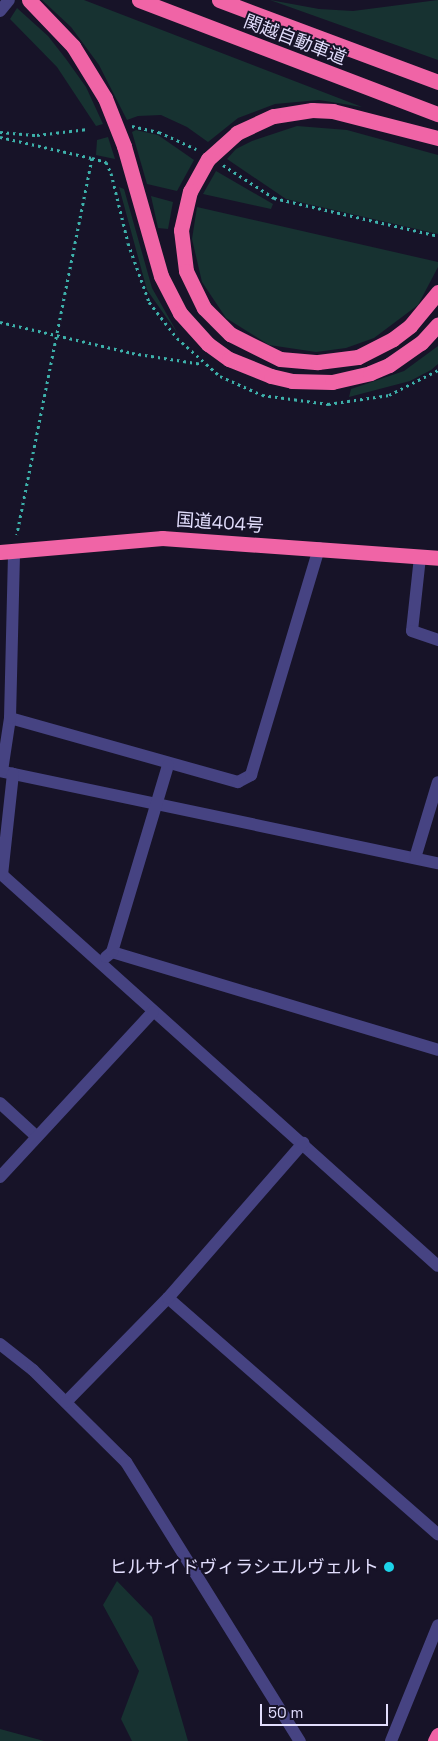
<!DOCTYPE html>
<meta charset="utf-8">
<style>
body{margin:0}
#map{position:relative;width:438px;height:1741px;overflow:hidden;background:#171328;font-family:"Space Grotesk","Noto Sans JP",sans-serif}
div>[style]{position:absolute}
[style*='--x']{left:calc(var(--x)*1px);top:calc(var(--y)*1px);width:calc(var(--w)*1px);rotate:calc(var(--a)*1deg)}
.green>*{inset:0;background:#173231}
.path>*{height:3px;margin-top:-1.5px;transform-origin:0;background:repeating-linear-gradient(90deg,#3db0aa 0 2.5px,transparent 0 6.5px)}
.minor>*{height:12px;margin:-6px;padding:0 6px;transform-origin:6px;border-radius:6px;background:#464382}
.highway>*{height:15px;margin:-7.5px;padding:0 7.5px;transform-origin:7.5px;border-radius:7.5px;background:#f064a6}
.dots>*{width:14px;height:14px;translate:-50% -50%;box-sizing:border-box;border:2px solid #171328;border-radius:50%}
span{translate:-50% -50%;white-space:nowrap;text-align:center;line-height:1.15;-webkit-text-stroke:4px #171328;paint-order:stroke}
.street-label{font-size:18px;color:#e1ddfc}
.poi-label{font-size:18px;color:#e1ddfc}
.right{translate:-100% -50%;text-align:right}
.scale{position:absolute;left:260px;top:1704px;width:128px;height:22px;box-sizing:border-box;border:2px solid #e1ddfc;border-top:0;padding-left:6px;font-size:15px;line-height:18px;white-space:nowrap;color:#e1ddfc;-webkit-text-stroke:4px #171328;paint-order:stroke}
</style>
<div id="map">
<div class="green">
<i style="clip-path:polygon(42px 0,84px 0,362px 107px,319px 100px,275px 104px,238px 118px,208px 142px,187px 127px,161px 115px,138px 116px,127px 120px,99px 65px,71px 27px)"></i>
<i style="clip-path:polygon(270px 0,319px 9px,353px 11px,438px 0,438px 60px)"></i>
<i style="clip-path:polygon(17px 8px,48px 36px,66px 59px,86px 87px,103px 124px,96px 126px,57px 67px,10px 19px)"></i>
<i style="clip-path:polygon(297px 126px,347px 130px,438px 155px,438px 234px,286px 199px,227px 159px,236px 149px,252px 141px)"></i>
<i style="clip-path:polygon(136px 130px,158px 135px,194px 160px,177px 191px,147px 184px,132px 132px)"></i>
<i style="clip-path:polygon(108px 137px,115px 159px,96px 155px,97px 140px)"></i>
<i style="clip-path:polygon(216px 171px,273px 204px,271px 209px,203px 194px)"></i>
<i style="clip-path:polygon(119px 187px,124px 189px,152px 288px,178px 334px,147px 290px)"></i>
<i style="clip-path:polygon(151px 196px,173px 202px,168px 229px,158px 228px)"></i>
<i style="clip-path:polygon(197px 207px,438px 262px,438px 267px,418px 305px,374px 338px,346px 348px,316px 352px,269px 345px,226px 318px,202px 282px,192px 239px)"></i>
<i style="clip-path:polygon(438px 346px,438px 364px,431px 370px,410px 381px,349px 397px,351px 389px,404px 371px)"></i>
<i style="clip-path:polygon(117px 1581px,152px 1617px,188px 1741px,132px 1741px,121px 1719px,139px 1671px,103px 1605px)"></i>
<i style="clip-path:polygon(0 1729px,44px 1741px,0 1741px)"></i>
</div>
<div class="path">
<i style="--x:132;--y:126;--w:28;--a:13"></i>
<i style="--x:159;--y:132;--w:41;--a:24.7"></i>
<i style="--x:0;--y:132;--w:37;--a:5"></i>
<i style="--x:37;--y:135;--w:51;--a:-6.7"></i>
<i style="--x:0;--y:137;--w:94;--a:12.9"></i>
<i style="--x:92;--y:158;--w:384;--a:101.3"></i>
<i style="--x:92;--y:158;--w:15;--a:16"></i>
<i style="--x:106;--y:162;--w:12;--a:66"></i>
<i style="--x:111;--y:173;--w:72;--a:76.3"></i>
<i style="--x:128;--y:243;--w:63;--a:70.4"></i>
<i style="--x:149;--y:302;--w:46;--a:52.1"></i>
<i style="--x:177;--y:338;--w:57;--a:41.5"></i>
<i style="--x:220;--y:376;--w:46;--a:24.3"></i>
<i style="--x:262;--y:395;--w:67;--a:7.8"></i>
<i style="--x:328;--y:404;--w:62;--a:-8.4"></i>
<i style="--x:389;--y:395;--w:55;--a:-27"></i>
<i style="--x:223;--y:165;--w:61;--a:32.9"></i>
<i style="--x:274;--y:198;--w:168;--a:13"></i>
<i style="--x:0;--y:322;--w:136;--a:13.2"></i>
<i style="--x:132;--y:353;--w:71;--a:8.9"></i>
</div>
<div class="minor">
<i style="--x:0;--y:11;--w:14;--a:-51"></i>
<i style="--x:420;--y:557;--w:74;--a:96.2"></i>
<i style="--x:412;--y:631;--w:28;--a:19"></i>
<i style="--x:10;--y:718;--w:237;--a:15.7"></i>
<i style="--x:238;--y:782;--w:15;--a:-28"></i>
<i style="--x:251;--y:775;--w:237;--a:-73.3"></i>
<i style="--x:0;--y:771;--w:448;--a:11.9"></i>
<i style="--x:2;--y:771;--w:54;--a:-81.4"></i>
<i style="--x:10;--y:718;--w:167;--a:-88.6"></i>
<i style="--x:415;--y:858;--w:79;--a:-73.2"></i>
<i style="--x:0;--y:873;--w:588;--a:41.9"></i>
<i style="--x:2;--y:875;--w:102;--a:-83.8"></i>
<i style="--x:112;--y:952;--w:340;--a:16.7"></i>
<i style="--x:106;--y:957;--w:8;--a:-40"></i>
<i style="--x:112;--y:952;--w:195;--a:-73.3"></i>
<i style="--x:0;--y:1103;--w:49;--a:42.5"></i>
<i style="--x:0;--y:1177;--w:225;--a:-47.2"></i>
<i style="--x:168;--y:1298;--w:359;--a:41.2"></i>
<i style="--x:0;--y:1344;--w:42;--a:38.2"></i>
<i style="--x:33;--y:1370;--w:131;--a:44.7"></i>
<i style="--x:126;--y:1462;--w:329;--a:58.1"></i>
<i style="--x:66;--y:1402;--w:146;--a:-45.6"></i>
<i style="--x:168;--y:1298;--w:206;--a:-48.9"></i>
<i style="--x:391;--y:1741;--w:125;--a:-67.9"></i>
</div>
<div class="highway">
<i style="--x:29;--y:0;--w:64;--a:46.3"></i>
<i style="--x:73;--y:46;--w:61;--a:58.4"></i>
<i style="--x:105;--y:98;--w:52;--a:68.4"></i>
<i style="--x:124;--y:146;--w:135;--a:74.1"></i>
<i style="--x:161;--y:276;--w:42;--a:62.8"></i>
<i style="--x:180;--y:313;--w:42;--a:47.9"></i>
<i style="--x:208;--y:344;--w:26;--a:36"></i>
<i style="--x:229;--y:359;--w:45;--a:22"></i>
<i style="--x:271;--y:376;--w:22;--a:13"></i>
<i style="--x:292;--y:381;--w:40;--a:1.4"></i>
<i style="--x:332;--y:382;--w:39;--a:-13"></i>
<i style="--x:370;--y:373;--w:21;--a:-23"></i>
<i style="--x:389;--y:365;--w:39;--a:-35"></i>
<i style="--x:421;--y:343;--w:25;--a:-48"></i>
<i style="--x:139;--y:0;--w:320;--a:20.9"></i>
<i style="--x:219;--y:0;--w:234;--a:20.5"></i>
<i style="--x:438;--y:138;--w:108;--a:-165.6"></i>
<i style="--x:333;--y:111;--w:21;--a:-177"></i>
<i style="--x:312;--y:110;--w:39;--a:171"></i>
<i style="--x:273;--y:116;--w:40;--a:155"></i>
<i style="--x:237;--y:133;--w:39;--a:138"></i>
<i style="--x:208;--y:159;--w:37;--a:119"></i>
<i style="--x:190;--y:191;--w:40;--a:103"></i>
<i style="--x:181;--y:230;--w:41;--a:83"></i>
<i style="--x:186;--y:271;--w:41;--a:64.1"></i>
<i style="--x:204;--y:308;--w:37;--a:45"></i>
<i style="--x:230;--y:334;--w:56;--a:26.6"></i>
<i style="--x:280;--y:359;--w:38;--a:5"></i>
<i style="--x:318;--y:362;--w:40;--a:-7.1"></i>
<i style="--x:358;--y:357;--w:39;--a:-27"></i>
<i style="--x:393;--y:339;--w:21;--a:-37"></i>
<i style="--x:410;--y:326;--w:44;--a:-50.5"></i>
<i style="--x:0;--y:552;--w:163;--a:-4.9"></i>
<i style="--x:162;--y:538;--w:277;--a:4.1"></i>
<i style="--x:435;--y:1741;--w:7;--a:-63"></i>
</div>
<div class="dots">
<i style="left:389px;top:1567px;background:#1cd3e9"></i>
</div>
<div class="street-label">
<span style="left:295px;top:40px;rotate:21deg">関越自動車道</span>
<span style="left:220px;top:523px;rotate:4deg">国道404号</span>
</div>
<div class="poi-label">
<span class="right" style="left:379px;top:1567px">ヒルサイドヴィラシエルヴェルト</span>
</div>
<div class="scale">50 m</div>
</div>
